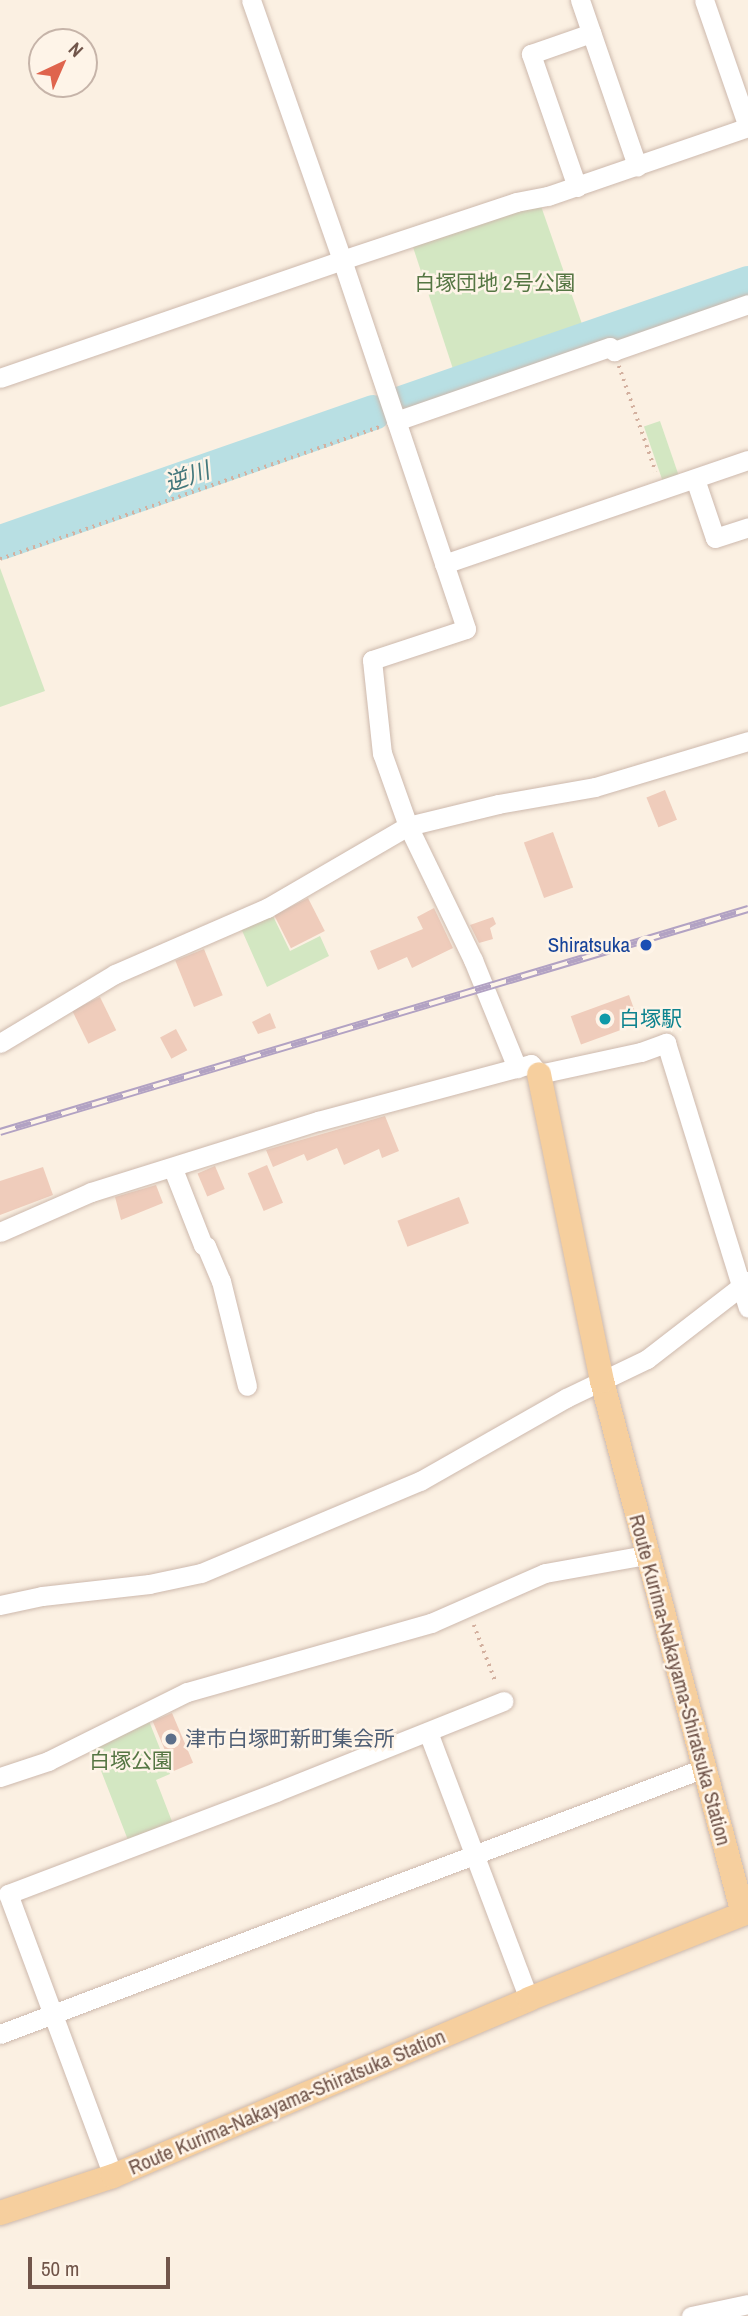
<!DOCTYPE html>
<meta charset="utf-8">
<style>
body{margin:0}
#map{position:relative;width:748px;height:2316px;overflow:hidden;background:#fbf0e2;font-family:"Archivo Narrow","Noto Sans JP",sans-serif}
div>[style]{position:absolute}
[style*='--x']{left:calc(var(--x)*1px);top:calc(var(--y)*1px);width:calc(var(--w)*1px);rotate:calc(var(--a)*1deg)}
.green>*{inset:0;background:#d3e7c2;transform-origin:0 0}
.river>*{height:35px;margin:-17.5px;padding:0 17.5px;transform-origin:17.5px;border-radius:17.5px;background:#b8dfe3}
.building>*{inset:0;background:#efccbb;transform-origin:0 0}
.path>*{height:3.5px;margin-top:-1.75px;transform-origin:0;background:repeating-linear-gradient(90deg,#d3b09f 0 2px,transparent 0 7px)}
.roads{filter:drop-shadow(0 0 2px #cdb9ad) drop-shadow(0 0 2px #cdb9ad)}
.minor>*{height:19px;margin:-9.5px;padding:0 9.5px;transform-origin:9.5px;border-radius:9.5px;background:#fff}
.major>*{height:24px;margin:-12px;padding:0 12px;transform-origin:12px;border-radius:12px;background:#f6cf9e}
.rail>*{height:8px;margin-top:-4px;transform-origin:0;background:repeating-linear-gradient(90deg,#fef4e8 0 16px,#b2a2c3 0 32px);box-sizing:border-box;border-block:2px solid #b2a2c3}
.dots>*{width:19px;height:19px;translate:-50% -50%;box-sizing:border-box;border:4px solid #fef4e8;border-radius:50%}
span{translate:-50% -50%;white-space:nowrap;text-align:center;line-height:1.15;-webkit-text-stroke:5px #fef4e8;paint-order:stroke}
.park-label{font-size:21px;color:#557643}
.transit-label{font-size:21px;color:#164399}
.right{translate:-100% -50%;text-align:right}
.culture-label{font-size:21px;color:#0d838f}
.left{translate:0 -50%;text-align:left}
.street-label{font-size:21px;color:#71554a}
.service-label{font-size:21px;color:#4e5e75}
.water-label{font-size:23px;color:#43777c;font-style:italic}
.north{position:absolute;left:28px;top:28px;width:70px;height:70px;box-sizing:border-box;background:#fef4e8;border:2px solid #c6b4a9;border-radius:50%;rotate:44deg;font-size:19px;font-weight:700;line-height:28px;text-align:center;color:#71554a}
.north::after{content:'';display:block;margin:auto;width:24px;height:32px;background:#df644d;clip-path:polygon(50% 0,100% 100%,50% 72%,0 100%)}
.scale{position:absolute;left:28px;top:2257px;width:142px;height:32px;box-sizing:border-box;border:4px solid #71554a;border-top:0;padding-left:9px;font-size:21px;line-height:24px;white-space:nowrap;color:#71554a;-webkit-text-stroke:5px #fef4e8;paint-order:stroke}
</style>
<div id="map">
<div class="green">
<i style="clip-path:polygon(518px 206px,541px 206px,582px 324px,453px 369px,411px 241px)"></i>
<i style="left:660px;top:421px;width:57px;height:17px;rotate:71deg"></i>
<i style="clip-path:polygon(0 568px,45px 691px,0 707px)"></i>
<i style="clip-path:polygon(271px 912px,290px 951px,320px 936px,329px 956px,267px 987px,240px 926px)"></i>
<i style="clip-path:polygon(147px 1716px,170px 1774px,156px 1780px,173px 1824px,128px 1840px,91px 1745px)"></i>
</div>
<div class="river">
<i style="--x:398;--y:404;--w:370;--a:-19.1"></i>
<i style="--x:0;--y:542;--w:395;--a:-19.2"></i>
</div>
<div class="building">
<i style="left:665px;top:790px;width:32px;height:20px;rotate:68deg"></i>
<i style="left:553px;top:832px;width:59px;height:31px;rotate:70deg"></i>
<i style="left:308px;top:898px;width:37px;height:38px;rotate:63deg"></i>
<i style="clip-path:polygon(434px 908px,453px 948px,412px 968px,407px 957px,378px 970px,370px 951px,423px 929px,417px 917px)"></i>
<i style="clip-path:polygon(493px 917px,496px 924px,490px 928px,493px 939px,479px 943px,470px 925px)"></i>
<i style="left:204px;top:949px;width:50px;height:31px;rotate:68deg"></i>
<i style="left:629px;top:995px;width:30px;height:62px;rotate:70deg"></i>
<i style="left:100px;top:997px;width:37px;height:31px;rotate:64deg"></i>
<i style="clip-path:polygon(270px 1013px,276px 1028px,258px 1034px,252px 1022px)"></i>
<i style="left:176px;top:1029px;width:24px;height:18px;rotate:62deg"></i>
<i style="clip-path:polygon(385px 1116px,399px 1151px,382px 1158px,379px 1149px,344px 1165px,337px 1148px,307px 1161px,304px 1154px,273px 1167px,266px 1150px)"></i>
<i style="left:267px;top:1165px;width:41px;height:21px;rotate:67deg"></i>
<i style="left:215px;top:1166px;width:25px;height:19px;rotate:67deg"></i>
<i style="clip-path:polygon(43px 1167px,53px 1195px,0 1215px,0 1181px)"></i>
<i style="clip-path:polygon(156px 1185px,163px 1203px,121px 1220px,115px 1197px)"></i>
<i style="left:459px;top:1197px;width:28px;height:66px;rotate:69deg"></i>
<i style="left:172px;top:1713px;width:54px;height:21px;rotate:67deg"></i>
</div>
<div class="path">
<i style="--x:619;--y:366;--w:112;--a:70.8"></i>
<i style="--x:0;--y:559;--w:402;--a:-19.2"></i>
<i style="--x:474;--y:1625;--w:62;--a:69.2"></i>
</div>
<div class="roads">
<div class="minor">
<i style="--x:251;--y:0;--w:275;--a:70.7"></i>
<i style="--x:342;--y:260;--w:389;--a:71.4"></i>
<i style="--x:466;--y:629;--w:99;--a:161.7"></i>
<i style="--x:372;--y:660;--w:94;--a:83.9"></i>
<i style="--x:382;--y:753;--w:77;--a:70.4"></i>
<i style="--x:408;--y:826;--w:149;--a:64.1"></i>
<i style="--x:473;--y:960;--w:117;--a:67.8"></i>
<i style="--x:580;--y:0;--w:176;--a:71"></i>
<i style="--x:577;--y:187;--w:141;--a:-109.1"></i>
<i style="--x:531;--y:54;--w:64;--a:-19.3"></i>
<i style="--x:0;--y:378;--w:362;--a:-19"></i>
<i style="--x:342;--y:260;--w:183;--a:-18.4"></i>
<i style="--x:516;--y:202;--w:33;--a:-11"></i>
<i style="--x:548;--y:196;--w:212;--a:-19"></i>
<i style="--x:748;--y:127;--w:134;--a:-109.1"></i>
<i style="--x:396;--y:421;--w:226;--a:-19.1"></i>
<i style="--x:610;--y:347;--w:6;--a:45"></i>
<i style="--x:614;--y:351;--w:142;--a:-19.3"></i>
<i style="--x:695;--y:479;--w:62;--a:71.3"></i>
<i style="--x:715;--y:538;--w:35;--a:-18"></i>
<i style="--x:444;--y:564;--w:321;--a:-18.9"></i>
<i style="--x:0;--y:1043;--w:134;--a:-31"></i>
<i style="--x:115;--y:974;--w:166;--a:-23.5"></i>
<i style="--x:267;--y:908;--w:163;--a:-30.2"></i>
<i style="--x:408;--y:826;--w:93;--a:-13.7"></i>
<i style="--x:498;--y:804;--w:98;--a:-9.9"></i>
<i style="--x:595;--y:787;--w:160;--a:-16.7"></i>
<i style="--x:173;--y:1169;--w:82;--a:68.5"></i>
<i style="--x:203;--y:1245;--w:3;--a:18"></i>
<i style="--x:206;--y:1246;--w:38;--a:67"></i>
<i style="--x:221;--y:1281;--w:108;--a:76.1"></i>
<i style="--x:0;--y:1232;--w:99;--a:-23.7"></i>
<i style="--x:91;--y:1192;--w:238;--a:-17.4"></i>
<i style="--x:318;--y:1121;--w:220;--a:-15"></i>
<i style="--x:531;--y:1064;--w:13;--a:51"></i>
<i style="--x:539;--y:1074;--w:104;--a:-12.2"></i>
<i style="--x:641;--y:1052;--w:27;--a:-20"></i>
<i style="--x:666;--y:1043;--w:277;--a:72.8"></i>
<i style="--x:0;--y:1605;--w:43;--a:-12.1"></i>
<i style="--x:42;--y:1596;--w:108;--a:-6.4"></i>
<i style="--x:149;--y:1584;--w:53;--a:-11.9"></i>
<i style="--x:201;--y:1573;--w:238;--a:-22.8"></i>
<i style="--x:420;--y:1481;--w:168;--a:-29.6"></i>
<i style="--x:566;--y:1398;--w:90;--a:-25.7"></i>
<i style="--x:647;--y:1359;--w:128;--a:-37.7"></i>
<i style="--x:428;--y:1732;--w:285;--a:69.3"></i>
<i style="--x:0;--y:1777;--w:51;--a:-18.4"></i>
<i style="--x:48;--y:1761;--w:155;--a:-26.4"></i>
<i style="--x:187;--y:1692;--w:254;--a:-15.8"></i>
<i style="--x:431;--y:1623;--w:124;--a:-23.7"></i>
<i style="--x:545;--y:1573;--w:103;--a:-10.1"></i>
<i style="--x:0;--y:2034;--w:753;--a:-20.7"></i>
<i style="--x:113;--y:2176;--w:301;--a:-110.4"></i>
<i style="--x:8;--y:1894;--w:287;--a:-20.8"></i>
<i style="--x:276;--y:1792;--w:245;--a:-21.8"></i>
<i style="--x:691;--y:2316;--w:58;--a:-11.9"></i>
</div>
<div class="major">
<i style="--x:0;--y:2213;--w:119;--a:-18.1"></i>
<i style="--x:113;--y:2176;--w:452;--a:-23"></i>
<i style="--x:529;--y:1999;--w:230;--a:-21.7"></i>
<i style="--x:743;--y:1914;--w:551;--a:-104.82"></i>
<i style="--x:602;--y:1381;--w:313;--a:-101.6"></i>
</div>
</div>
<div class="rail">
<i style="--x:0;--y:1132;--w:781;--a:-16.6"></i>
</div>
<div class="dots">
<i style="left:646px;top:945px;background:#1a4fb4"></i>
<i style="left:605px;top:1019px;background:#0f9aa8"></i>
<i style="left:171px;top:1739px;background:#5c6f8a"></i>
</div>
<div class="park-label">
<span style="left:495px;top:283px">白塚団地 2号公園</span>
<span style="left:131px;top:1761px">白塚公園</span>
</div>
<div class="transit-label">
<span class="right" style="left:630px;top:945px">Shiratsuka</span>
</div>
<div class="culture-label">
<span class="left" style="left:619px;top:1019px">白塚駅</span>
</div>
<div class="street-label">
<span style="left:680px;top:1680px;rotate:75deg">Route Kurima-Nakayama-Shiratsuka Station</span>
<span style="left:287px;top:2102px;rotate:-23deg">Route Kurima-Nakayama-Shiratsuka Station</span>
</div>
<div class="service-label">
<span class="left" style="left:185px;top:1739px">津市白塚町新町集会所</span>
</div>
<div class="water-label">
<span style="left:187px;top:477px;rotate:-19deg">逆川</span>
</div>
<div class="north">N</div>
<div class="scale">50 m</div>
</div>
